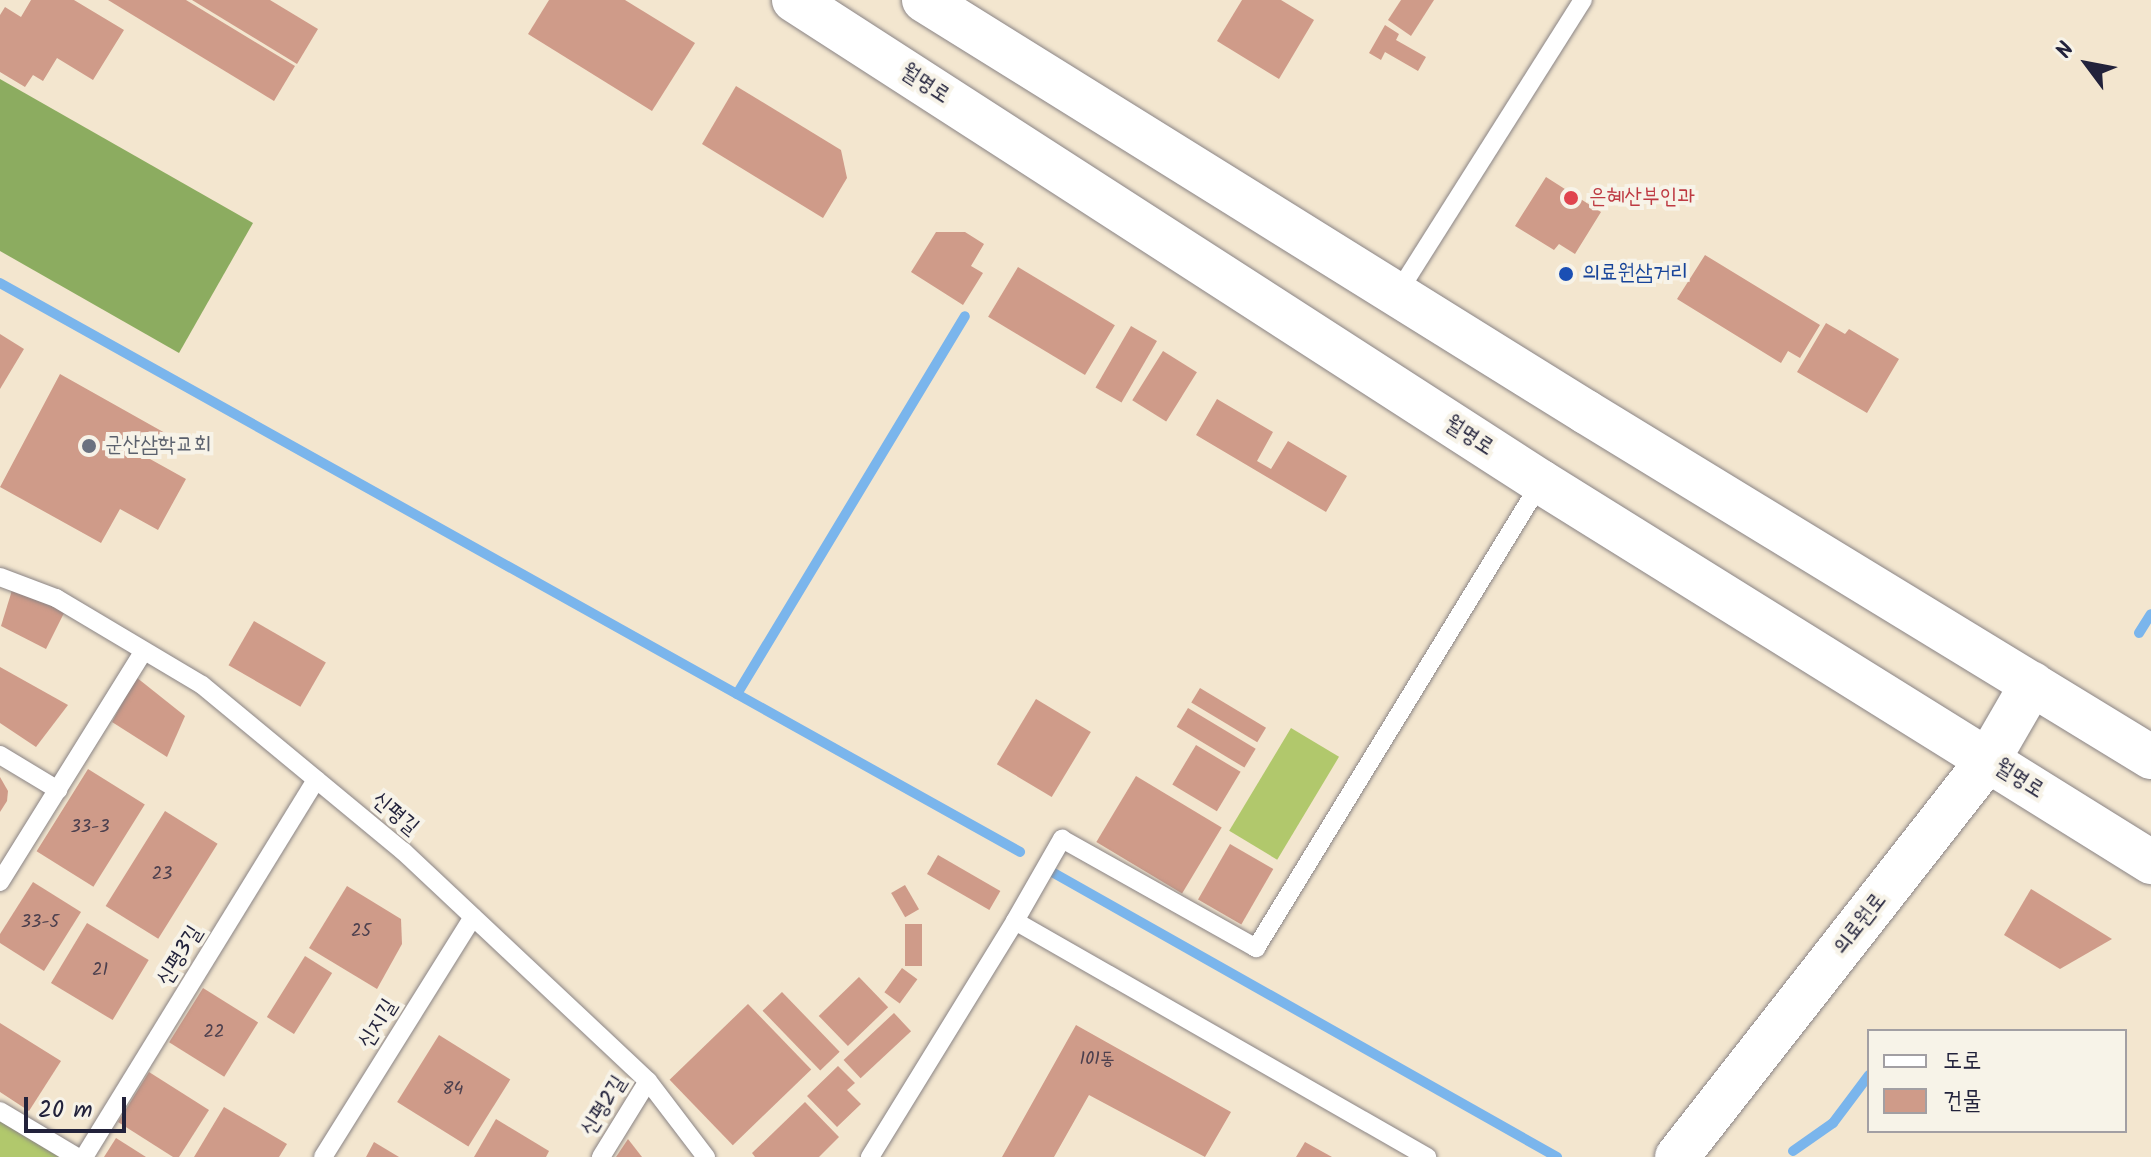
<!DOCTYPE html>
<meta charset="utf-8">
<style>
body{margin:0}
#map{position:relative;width:2151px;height:1157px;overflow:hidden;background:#f3e6cf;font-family:Kalam,"Poor Story",sans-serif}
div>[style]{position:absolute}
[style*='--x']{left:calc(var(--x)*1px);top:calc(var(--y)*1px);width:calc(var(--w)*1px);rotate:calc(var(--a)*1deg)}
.green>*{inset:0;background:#b1c86c;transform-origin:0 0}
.forest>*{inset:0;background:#8cac60}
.stream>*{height:10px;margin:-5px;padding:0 5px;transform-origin:5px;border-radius:5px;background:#7ab5ec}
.building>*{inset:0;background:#cf9b89;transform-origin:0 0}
.roads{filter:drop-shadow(0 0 2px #8a8485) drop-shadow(0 0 2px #8a8485)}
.service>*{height:18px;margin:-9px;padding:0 9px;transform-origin:9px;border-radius:9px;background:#fff}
.tertiary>*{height:44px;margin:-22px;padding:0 22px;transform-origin:22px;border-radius:22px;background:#fff}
.dots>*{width:22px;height:22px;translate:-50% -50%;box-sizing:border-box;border:4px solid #f7f3e8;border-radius:50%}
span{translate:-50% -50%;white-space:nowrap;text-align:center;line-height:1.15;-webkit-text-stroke:8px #f7f3e8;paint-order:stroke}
.number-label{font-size:18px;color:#4d404e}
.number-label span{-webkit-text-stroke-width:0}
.street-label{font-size:22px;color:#22223b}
.health-label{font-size:22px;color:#be3a42}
.left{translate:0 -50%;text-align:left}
.transit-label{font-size:22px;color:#164399}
.worship-label{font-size:22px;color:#5b616d}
.legend{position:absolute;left:1867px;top:1029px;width:260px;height:104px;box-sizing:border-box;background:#f7f3e8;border:2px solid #a29fa3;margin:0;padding:10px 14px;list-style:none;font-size:24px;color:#22223b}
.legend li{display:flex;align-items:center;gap:16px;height:40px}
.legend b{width:40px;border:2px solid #a29fa3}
.north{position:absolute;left:2047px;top:24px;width:80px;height:80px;-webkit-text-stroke:6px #f7f3e8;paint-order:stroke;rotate:302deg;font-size:22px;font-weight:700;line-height:32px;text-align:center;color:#22223b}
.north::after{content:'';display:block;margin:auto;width:28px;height:36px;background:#22223b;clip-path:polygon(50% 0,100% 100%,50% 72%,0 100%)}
.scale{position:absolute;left:24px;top:1097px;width:102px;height:36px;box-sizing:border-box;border:4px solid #22223b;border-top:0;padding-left:10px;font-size:24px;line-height:28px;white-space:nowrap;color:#22223b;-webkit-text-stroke:6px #f7f3e8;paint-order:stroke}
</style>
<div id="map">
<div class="green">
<i style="left:1291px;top:728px;width:56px;height:120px;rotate:31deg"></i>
<i style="clip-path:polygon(0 1121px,59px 1157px,0 1157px)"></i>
</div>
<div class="forest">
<i style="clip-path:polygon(0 79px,253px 223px,179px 353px,0 251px)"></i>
</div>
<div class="stream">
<i style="--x:0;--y:283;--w:1168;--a:29.15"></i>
<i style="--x:2139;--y:633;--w:22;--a:-58"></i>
<i style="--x:737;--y:694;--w:441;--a:-58.9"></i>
<i style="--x:1052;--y:872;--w:580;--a:29.44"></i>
<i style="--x:1793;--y:1151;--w:49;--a:-35"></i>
<i style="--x:1833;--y:1123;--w:60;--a:-53.1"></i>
</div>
<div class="building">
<i style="clip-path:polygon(31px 0,74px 0,124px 30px,93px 80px,57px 58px,43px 81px,33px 75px,25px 87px,0 72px,0 15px,5px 7px,21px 17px)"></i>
<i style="clip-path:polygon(108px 0,186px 0,295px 66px,274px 101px)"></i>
<i style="clip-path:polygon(192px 0,270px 0,318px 29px,297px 64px)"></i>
<i style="clip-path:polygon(549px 0,625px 0,695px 43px,652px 111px,528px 34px)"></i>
<i style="clip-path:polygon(1242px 0,1281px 0,1314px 20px,1279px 79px,1217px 41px)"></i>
<i style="clip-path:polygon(1401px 0,1434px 0,1411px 36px,1388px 20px)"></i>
<i style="clip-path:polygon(1385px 25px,1399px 34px,1396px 40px,1426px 57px,1418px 71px,1385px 52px,1381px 60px,1369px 53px)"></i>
<i style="clip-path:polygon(736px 86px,841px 150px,847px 178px,823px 218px,702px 144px)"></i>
<i style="clip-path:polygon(1546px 177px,1601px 212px,1575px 254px,1559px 244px,1554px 250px,1515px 226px)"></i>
<i style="clip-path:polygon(936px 232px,965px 232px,984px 244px,971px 266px,983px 273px,963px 305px,911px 272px)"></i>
<i style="clip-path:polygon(1705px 255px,1820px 325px,1800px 358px,1788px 351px,1781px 363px,1677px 299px)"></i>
<i style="left:1018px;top:267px;width:113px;height:58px;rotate:31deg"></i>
<i style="clip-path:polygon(1826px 323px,1845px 334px,1849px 329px,1899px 359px,1867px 413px,1797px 372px)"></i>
<i style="left:1131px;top:326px;width:30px;height:71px;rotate:30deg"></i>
<i style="clip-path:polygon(0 334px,24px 349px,0 389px)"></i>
<i style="left:1163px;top:351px;width:40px;height:58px;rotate:32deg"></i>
<i style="clip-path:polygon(60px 374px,165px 433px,150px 459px,186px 479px,158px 530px,120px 509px,101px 543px,0 487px)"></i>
<i style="clip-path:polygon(1217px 399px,1273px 432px,1257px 461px,1271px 469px,1288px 441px,1347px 476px,1326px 512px,1196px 435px)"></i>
<i style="clip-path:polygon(13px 587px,65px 611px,46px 649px,1px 626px)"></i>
<i style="left:254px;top:621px;width:83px;height:51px;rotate:30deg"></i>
<i style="clip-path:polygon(0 667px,68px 705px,36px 747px,0 723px)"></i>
<i style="clip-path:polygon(136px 677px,185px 716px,167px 757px,112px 722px)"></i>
<i style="left:1200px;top:688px;width:77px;height:17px;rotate:31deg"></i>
<i style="left:1036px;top:699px;width:64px;height:76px;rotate:31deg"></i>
<i style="left:1188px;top:708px;width:79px;height:22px;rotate:31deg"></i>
<i style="left:1196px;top:745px;width:52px;height:46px;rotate:31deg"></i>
<i style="left:88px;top:769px;width:67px;height:97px;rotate:32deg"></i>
<i style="left:1136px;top:776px;width:100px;height:77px;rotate:31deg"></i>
<i style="clip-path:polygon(0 777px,8px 791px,7px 801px,0 812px)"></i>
<i style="left:165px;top:811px;width:62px;height:112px;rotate:32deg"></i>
<i style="left:1230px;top:844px;width:50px;height:64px;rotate:30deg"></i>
<i style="left:938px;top:855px;width:72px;height:22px;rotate:30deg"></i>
<i style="clip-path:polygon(33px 882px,81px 912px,44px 971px,0 943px,0 934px)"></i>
<i style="left:905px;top:885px;width:28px;height:16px;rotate:60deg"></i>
<i style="clip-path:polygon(347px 886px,401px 919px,402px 944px,377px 989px,309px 948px)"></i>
<i style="clip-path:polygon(2031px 889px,2112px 939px,2060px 969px,2004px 935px)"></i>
<i style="left:87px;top:923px;width:72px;height:70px;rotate:31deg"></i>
<i style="left:905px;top:924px;width:17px;height:42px"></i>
<i style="left:305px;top:956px;width:32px;height:72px;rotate:32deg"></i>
<i style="left:902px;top:968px;width:19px;height:30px;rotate:36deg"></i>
<i style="left:859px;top:977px;width:42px;height:56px;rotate:46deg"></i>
<i style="left:203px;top:988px;width:65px;height:64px;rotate:32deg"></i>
<i style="left:782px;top:992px;width:83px;height:27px;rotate:46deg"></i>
<i style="left:748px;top:1004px;width:91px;height:109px;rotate:46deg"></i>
<i style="left:894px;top:1013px;width:25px;height:69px;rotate:47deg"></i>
<i style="clip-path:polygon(0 1023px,61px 1061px,29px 1111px,0 1092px)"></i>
<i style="clip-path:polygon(1076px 1025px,1231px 1112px,1205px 1157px,1089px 1095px,1054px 1157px,1002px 1157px)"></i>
<i style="left:439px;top:1035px;width:84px;height:79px;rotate:32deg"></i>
<i style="clip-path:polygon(838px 1066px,855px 1083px,847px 1090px,861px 1104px,837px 1127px,807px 1096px)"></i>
<i style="clip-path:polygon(149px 1072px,209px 1110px,179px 1157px,173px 1157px,118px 1122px)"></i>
<i style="clip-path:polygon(805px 1102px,839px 1137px,819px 1157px,755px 1157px,752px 1153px)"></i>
<i style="clip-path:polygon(224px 1107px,287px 1144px,279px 1157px,194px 1157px)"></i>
<i style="clip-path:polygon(496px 1119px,549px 1151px,546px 1157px,474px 1157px)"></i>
<i style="clip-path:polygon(116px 1138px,146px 1157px,104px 1157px)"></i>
<i style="clip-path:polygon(628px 1139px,642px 1157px,616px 1157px)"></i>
<i style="clip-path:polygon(374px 1142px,399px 1157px,366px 1157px)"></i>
<i style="clip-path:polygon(1305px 1142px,1332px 1157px,1296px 1157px)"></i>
</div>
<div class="roads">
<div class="service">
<i style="--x:1397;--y:294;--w:348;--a:-57.7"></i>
<i style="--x:0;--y:577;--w:60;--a:20.6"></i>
<i style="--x:56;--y:598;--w:170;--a:30.8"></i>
<i style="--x:202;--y:685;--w:261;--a:39.6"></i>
<i style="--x:403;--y:851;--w:336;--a:43.2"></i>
<i style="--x:648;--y:1081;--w:96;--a:52.7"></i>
<i style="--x:0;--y:755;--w:68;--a:31.1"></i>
<i style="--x:0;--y:882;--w:272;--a:-58.1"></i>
<i style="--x:1015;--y:921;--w:95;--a:-60.2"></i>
<i style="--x:1062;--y:839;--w:223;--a:29.3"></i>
<i style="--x:1256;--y:948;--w:546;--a:-58.55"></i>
<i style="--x:0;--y:1111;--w:90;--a:30.9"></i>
<i style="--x:84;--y:1157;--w:443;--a:-58.4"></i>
<i style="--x:323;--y:1157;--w:283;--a:-58"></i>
<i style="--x:601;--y:1157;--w:89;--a:-58.3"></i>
<i style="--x:870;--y:1157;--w:277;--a:-58.4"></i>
<i style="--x:1015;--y:921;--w:475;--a:29.8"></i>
</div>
<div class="tertiary">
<i style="--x:794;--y:0;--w:889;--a:32.83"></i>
<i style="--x:1541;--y:482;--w:719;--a:31.92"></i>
<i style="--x:924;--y:0;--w:780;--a:31.9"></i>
<i style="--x:1586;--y:412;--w:662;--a:31.41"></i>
<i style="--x:1677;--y:1157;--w:504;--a:-51.93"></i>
<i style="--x:1988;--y:760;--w:88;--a:-59.9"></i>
</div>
</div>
<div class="dots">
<i style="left:1571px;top:198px;background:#e0444e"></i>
<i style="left:1566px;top:274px;background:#1a4fb4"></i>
<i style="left:89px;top:446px;background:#6b7280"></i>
</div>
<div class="number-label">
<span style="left:90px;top:828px">33-3</span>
<span style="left:162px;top:875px">23</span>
<span style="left:40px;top:923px">33-5</span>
<span style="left:361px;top:932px">25</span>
<span style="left:100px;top:971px">21</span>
<span style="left:214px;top:1033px">22</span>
<span style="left:1097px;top:1060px">101동</span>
<span style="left:453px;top:1090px">84</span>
</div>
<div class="street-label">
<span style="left:925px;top:84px;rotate:33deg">월명로</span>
<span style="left:1469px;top:436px;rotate:33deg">월명로</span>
<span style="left:2019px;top:779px;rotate:32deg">월명로</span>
<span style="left:395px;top:814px;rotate:40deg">신평길</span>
<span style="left:1860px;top:924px;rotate:-52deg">의료원로</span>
<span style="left:180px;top:956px;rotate:-58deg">신평3길</span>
<span style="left:378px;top:1024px;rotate:-58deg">신지길</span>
<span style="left:604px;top:1106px;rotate:-58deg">신평2길</span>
</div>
<div class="health-label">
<span class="left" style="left:1589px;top:198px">은혜산부인과</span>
</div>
<div class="transit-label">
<span class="left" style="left:1582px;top:274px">의료원삼거리</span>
</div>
<div class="worship-label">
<span class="left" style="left:105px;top:446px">군산삼학교회</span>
</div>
<ul class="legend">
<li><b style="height:10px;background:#fff"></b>도로</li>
<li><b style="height:22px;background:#cf9b89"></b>건물</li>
</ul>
<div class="north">N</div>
<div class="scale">20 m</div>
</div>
